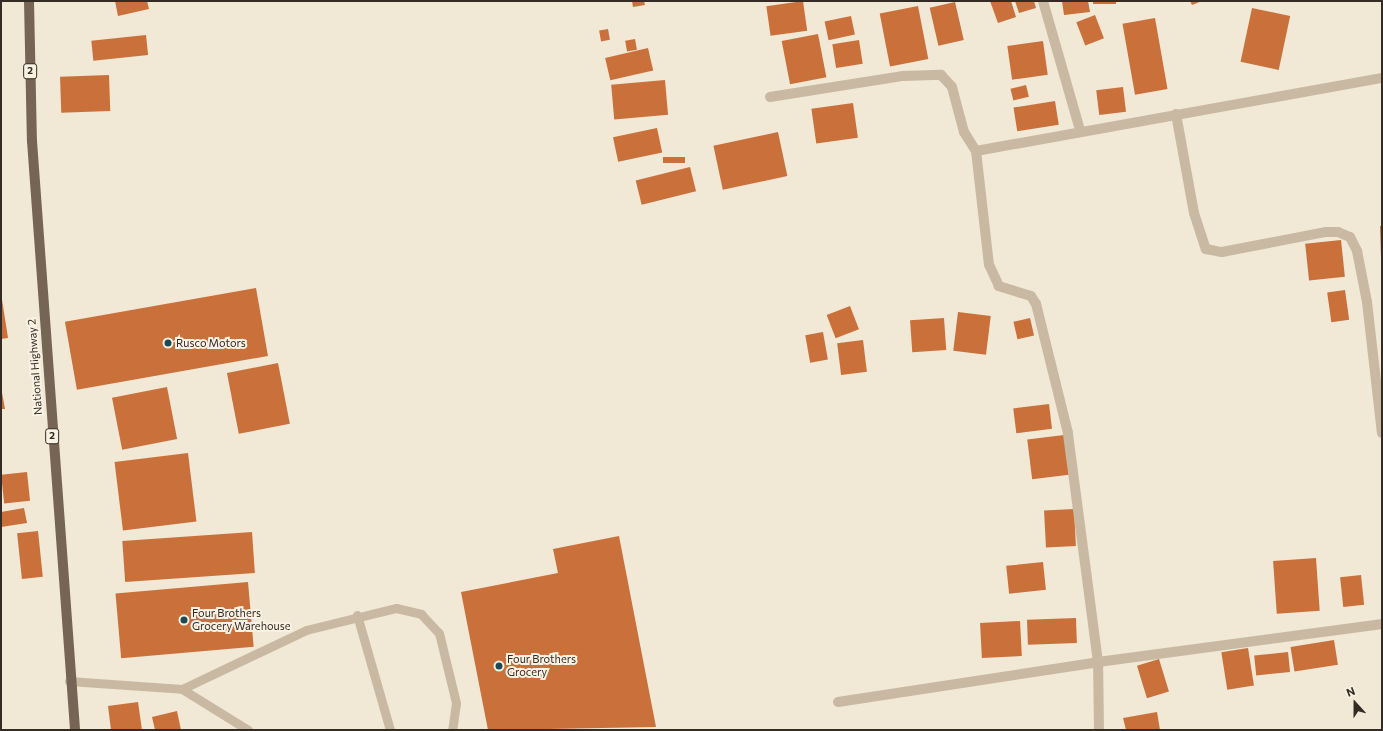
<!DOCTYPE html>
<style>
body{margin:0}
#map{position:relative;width:1383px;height:731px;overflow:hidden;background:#f1e8d6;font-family:Commissioner,sans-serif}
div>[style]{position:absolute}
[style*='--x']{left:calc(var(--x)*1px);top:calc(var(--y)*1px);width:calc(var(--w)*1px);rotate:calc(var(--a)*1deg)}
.building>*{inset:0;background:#ca703b;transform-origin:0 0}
.service>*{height:9px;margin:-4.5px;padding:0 4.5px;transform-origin:4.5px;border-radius:4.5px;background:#c9b9a2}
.minor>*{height:10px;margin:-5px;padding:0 5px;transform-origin:5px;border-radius:5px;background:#c9b9a2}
.primary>*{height:10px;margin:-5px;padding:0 5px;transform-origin:5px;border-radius:5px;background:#766455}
.dots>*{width:11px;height:11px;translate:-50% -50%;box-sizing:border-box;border:2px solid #f9f1e2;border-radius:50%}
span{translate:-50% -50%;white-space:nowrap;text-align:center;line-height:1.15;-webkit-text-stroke:4px #f9f1e2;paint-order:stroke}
.shield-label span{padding:1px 3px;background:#f9f1e2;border:1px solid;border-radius:3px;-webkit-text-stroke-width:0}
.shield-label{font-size:10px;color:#342b25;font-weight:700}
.poi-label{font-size:11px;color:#342b25}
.left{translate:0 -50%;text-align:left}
.street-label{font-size:11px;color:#342b25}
.frame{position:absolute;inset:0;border:2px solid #342b25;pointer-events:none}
.north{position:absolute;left:1335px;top:683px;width:40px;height:40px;-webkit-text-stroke:3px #f9f1e2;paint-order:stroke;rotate:339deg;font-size:11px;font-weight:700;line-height:16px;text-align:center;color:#342b25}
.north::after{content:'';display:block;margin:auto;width:14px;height:18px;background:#342b25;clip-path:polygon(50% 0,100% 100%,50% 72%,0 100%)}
</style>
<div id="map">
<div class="building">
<i style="clip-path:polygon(115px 1px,147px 1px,149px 9px,118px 16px)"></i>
<i style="clip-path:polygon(632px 1px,644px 1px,645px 5px,633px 7px)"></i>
<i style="left:803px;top:1px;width:30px;height:37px;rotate:82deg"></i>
<i style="clip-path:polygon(990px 1px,1011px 1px,1016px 17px,998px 23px)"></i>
<i style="clip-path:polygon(1015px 1px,1034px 1px,1036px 8px,1019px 13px)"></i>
<i style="clip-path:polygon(1062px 1px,1088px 1px,1090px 12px,1064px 15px)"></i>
<i style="left:1093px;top:1px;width:23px;height:3px"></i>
<i style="clip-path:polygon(1190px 1px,1202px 1px,1192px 5px)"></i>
<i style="left:955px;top:2px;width:39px;height:26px;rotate:77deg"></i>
<i style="left:918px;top:6px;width:54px;height:39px;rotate:79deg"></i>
<i style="left:1252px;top:8px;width:39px;height:55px;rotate:12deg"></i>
<i style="left:1095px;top:15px;width:25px;height:20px;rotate:69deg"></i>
<i style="left:851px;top:16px;width:19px;height:27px;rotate:78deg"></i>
<i style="left:1155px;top:18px;width:72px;height:33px;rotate:80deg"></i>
<i style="left:608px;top:29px;width:11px;height:9px;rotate:80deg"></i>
<i style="left:818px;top:34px;width:44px;height:37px;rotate:79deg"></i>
<i style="left:146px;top:35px;width:20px;height:55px;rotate:84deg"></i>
<i style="left:635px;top:39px;width:11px;height:10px;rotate:80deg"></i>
<i style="left:859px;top:40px;width:24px;height:27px;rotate:81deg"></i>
<i style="left:1043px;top:41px;width:34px;height:36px;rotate:82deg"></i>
<i style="left:648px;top:48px;width:23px;height:44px;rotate:77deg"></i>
<i style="left:109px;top:75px;width:36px;height:49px;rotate:88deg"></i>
<i style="left:665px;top:80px;width:35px;height:54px;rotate:85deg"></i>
<i style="left:1026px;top:85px;width:12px;height:16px;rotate:76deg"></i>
<i style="left:1123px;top:87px;width:25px;height:27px;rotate:83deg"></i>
<i style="left:1055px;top:101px;width:24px;height:42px;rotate:81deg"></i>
<i style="left:853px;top:103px;width:35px;height:42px;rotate:82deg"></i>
<i style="left:657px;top:128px;width:25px;height:45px;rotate:78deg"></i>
<i style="left:778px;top:132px;width:45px;height:66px;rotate:78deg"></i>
<i style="left:663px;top:157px;width:22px;height:6px"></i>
<i style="left:690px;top:167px;width:25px;height:56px;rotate:76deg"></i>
<i style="clip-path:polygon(1380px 226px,1382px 226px,1382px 257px,1381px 257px)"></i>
<i style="left:1341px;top:240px;width:37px;height:36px;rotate:84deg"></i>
<i style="left:256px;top:288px;width:69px;height:194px;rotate:80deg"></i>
<i style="left:1345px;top:290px;width:30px;height:18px;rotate:82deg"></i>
<i style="clip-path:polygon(1px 293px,8px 338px,1px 339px)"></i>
<i style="left:850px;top:306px;width:25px;height:25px;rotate:69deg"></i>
<i style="left:958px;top:312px;width:33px;height:39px;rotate:7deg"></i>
<i style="left:944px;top:318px;width:32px;height:34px;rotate:86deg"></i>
<i style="left:1030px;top:318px;width:18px;height:17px;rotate:77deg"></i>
<i style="left:823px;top:332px;width:28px;height:18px;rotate:80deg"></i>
<i style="left:863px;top:340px;width:32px;height:26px;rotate:83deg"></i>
<i style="left:278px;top:363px;width:62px;height:52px;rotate:79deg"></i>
<i style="clip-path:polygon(1px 387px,5px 409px,1px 409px)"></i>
<i style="left:167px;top:387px;width:53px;height:56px;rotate:79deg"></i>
<i style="left:1049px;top:404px;width:25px;height:36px;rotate:83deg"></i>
<i style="left:1064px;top:435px;width:40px;height:37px;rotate:83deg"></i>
<i style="left:188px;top:453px;width:69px;height:74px;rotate:83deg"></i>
<i style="left:27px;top:472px;width:29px;height:26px;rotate:84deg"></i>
<i style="clip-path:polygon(24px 508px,27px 523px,1px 527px,1px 512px)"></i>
<i style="left:1074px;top:509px;width:37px;height:30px;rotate:87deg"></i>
<i style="left:38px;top:531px;width:46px;height:21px;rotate:84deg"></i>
<i style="left:252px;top:532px;width:41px;height:130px;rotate:86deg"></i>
<i style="clip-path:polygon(619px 536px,656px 727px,488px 730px,461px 592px,558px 573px,553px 549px)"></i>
<i style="left:1316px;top:558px;width:53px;height:43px;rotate:86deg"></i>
<i style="left:1043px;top:562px;width:28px;height:37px;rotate:84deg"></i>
<i style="left:1361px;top:575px;width:30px;height:21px;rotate:84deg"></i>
<i style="left:248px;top:582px;width:65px;height:133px;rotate:85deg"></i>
<i style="left:1076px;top:618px;width:25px;height:49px;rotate:88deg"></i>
<i style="left:1020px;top:621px;width:35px;height:40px;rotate:87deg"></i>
<i style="left:1334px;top:640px;width:25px;height:44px;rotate:81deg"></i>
<i style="left:1248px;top:648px;width:38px;height:27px;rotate:81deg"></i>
<i style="left:1288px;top:652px;width:20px;height:34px;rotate:84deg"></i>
<i style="left:1159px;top:659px;width:34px;height:23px;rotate:73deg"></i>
<i style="clip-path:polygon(138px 702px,142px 730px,111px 730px,108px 706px)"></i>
<i style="clip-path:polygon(177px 711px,181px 730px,155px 730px,152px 717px)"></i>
<i style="clip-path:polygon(1157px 712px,1160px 730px,1126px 730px,1123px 718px)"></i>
</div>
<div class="service">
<i style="--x:357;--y:615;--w:120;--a:74"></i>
<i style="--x:69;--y:681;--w:113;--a:4"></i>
<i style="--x:182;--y:689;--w:78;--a:31.8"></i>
<i style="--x:182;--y:689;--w:137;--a:-25.4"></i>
<i style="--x:306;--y:630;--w:93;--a:-13.7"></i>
<i style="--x:396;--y:608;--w:26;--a:13"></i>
<i style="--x:421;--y:614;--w:26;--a:47"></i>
<i style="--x:439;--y:633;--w:72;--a:76.3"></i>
<i style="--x:456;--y:703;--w:27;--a:98"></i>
</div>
<div class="minor">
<i style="--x:1043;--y:1;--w:134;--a:74"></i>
<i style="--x:770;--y:97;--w:135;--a:-9"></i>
<i style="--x:903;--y:76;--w:38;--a:-2"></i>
<i style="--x:941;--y:75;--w:16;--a:47"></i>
<i style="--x:952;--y:87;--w:47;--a:75.1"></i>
<i style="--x:964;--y:132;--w:22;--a:58"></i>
<i style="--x:1176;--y:114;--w:101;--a:79.7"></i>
<i style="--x:1194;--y:213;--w:38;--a:72"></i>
<i style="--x:1206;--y:249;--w:16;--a:11"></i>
<i style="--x:1222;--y:252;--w:106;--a:-10.9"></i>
<i style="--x:1326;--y:232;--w:12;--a:0"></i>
<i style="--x:1338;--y:232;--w:13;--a:23"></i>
<i style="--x:1350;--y:237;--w:16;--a:63"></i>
<i style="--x:1357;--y:251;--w:52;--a:78.9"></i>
<i style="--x:1367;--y:302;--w:132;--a:83.5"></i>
<i style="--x:838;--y:702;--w:263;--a:-8.7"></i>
<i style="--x:1098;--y:662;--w:287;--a:-7.6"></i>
<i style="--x:1099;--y:730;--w:68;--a:-90.8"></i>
<i style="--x:1098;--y:662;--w:231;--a:-97.5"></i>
<i style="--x:1068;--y:433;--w:133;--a:-103.9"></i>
<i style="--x:1036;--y:304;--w:9;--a:-122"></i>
<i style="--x:1031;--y:296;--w:34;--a:-163"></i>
<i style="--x:999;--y:286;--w:23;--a:-115"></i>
<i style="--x:989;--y:265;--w:115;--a:-96.5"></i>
<i style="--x:976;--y:151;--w:413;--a:-10.2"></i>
</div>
<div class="primary">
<i style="--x:29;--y:1;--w:140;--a:88.8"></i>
<i style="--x:32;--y:141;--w:591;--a:85.82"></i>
</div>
<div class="dots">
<i style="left:168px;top:343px;background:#194a56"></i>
<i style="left:184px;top:620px;background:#194a56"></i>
<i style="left:499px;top:666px;background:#194a56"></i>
</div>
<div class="shield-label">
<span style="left:30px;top:71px">2</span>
<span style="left:52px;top:436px">2</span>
</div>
<div class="poi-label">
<span class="left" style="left:176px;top:343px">Rusco Motors</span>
<span class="left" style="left:192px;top:620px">Four Brothers<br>Grocery Warehouse</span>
<span class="left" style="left:507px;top:666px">Four Brothers<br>Grocery</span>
</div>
<div class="street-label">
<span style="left:35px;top:367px;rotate:-94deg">National Highway 2</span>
</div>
<div class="frame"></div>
<div class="north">N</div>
</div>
